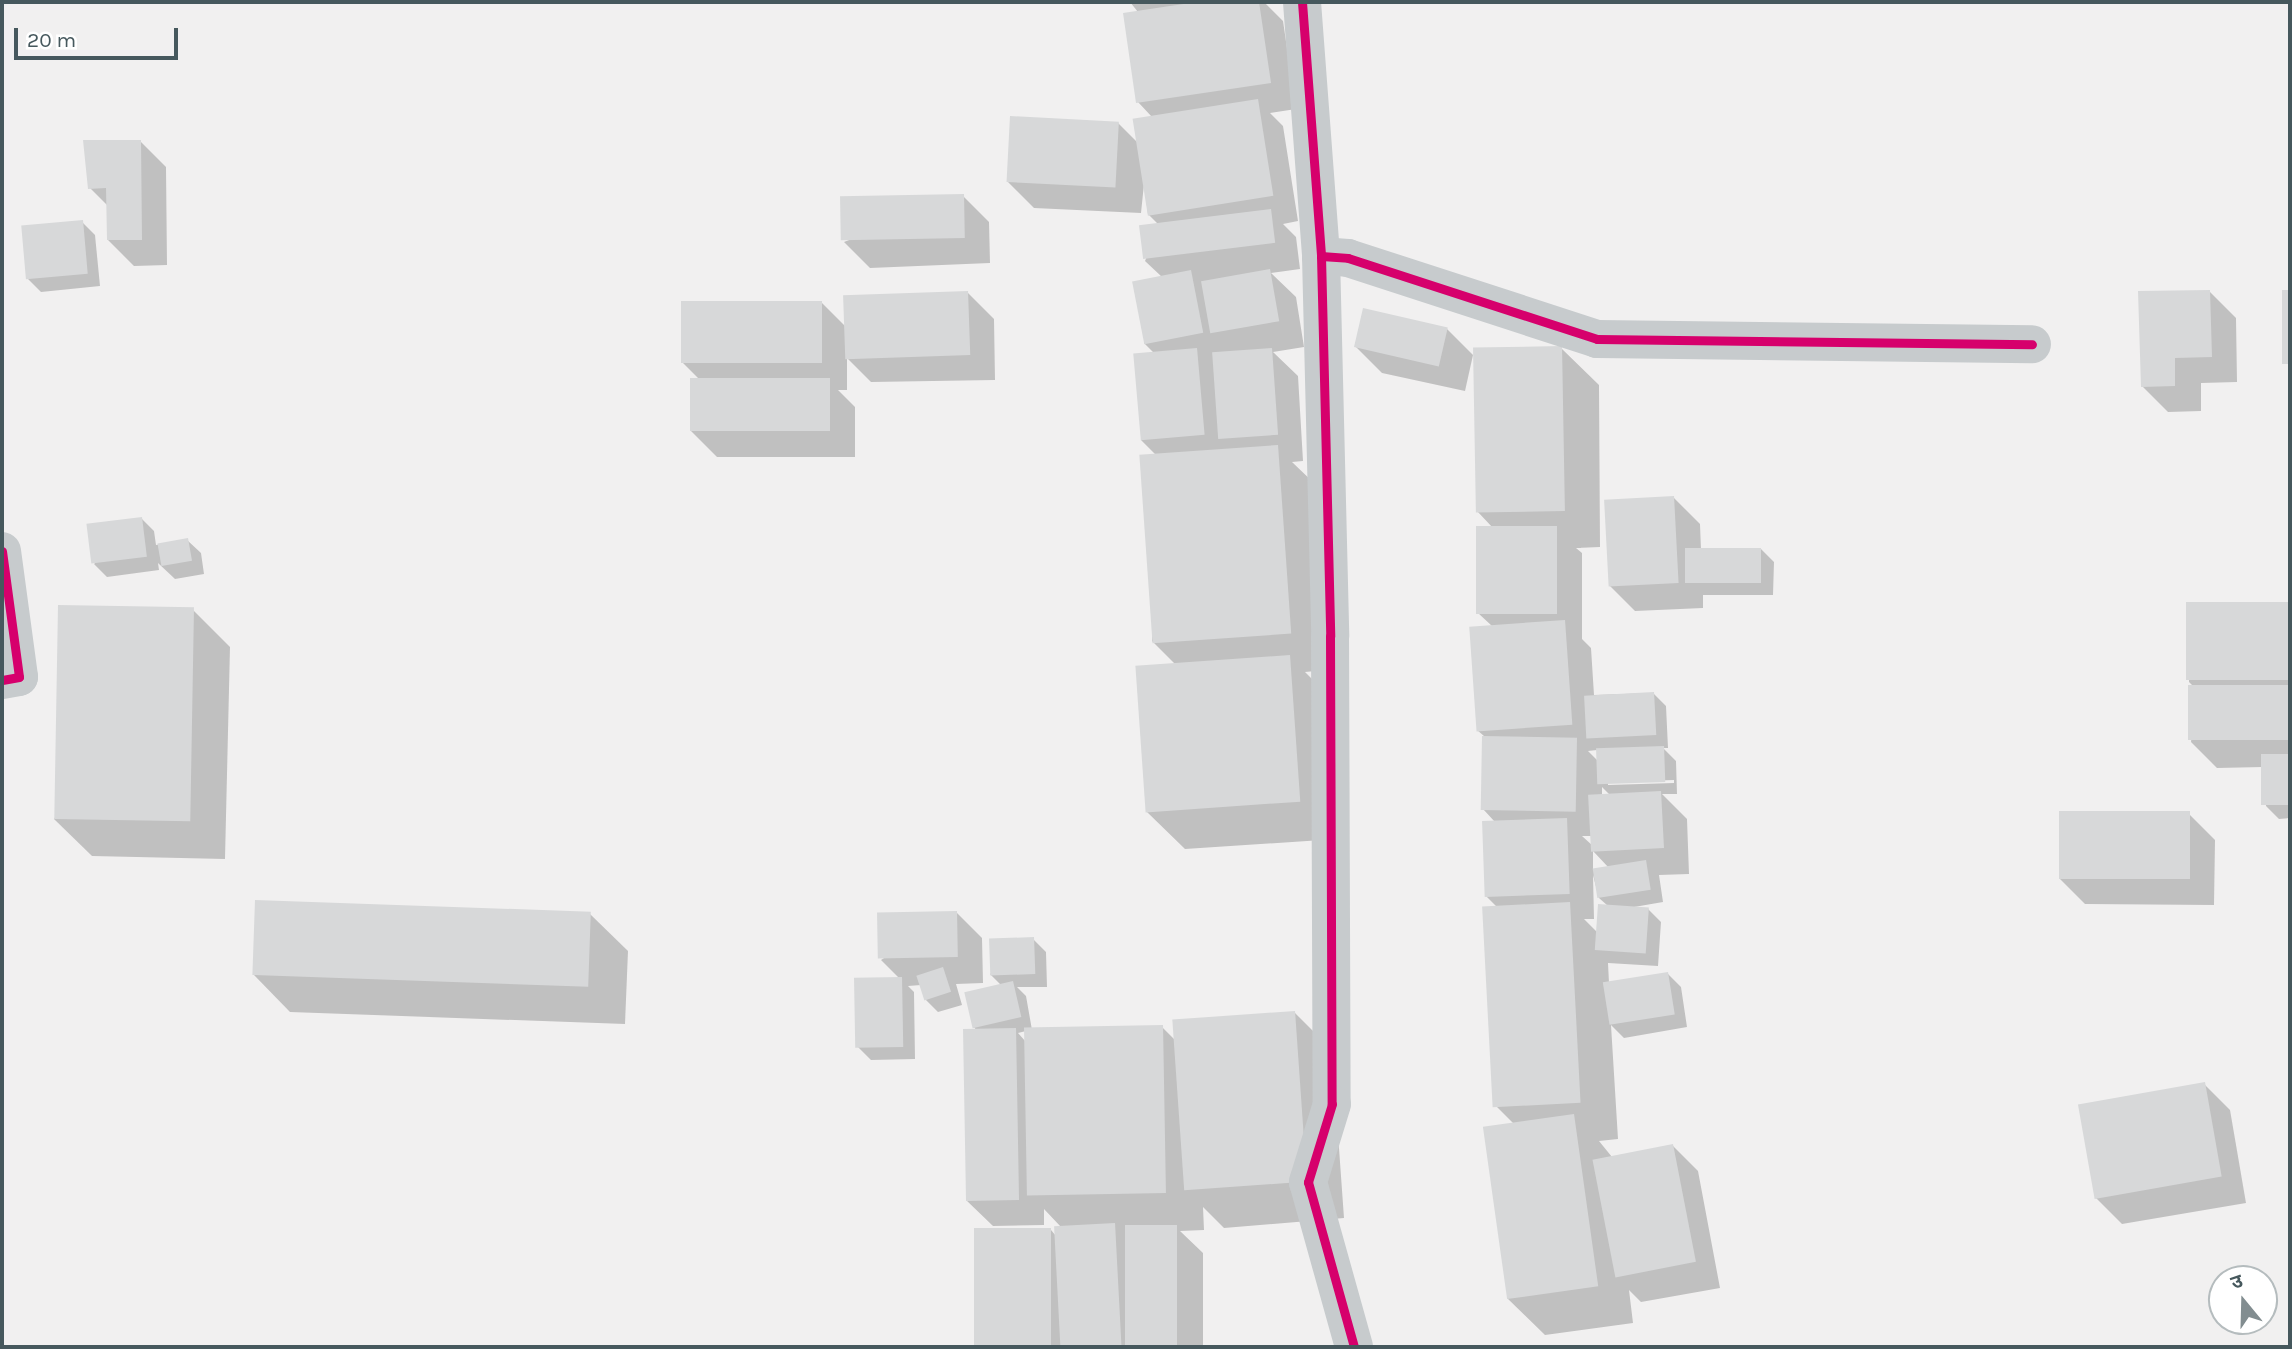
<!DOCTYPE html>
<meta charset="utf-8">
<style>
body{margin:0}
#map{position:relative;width:2292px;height:1349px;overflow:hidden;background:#f1f0f0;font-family:Karla,"Noto Sans Devanagari",sans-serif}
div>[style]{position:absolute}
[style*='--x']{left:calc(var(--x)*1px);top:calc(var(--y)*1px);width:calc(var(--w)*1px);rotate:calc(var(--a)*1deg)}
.shadow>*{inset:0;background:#0003;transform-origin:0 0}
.building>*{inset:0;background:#d7d8d9;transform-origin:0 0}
.street>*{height:38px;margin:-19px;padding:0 19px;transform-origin:19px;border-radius:19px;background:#c7cbcd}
.cycleway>*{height:9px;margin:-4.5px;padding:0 4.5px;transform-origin:4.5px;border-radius:4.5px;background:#d6006c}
span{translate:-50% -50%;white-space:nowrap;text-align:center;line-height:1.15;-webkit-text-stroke:5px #fff;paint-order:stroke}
.frame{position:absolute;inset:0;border:4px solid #46585d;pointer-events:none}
.north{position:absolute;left:2208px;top:1265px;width:70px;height:70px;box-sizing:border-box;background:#fff;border:2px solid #b5bcbe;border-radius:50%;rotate:341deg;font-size:19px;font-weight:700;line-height:28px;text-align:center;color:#46585d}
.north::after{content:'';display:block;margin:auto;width:24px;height:32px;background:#828d90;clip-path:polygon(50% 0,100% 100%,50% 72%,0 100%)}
.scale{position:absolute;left:14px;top:28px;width:164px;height:32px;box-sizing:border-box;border:4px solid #46585d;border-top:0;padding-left:9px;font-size:21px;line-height:24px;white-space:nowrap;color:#46585d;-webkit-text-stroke:5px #fff;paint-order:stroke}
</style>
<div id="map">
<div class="shadow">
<i style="clip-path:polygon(1130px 2px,1269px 2px,1265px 3px,1283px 21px,1296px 109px,1270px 113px,1283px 126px,1298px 221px,1283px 224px,1296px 237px,1300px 269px,1271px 273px,1296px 297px,1304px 347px,1273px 352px,1298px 376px,1303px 461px,1292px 462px,1315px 484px,1326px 670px,1305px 672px,1327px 694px,1337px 839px,1185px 849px,1147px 812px,1176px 665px,1152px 641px,1156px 455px,1141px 440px,1155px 354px,1144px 343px,1162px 277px,1145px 261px,1160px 226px,1148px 214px,1144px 184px,1141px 213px,1034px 208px,1008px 182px,1118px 123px,1138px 143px,1152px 117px,1138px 102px,1138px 12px)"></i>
<i style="clip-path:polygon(140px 141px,166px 167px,167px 265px,134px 266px,108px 240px,108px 206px,90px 188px)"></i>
<i style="clip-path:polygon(963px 196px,989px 222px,990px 263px,870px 268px,844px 242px)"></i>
<i style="clip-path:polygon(82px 222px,95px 235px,100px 286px,41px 292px,28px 279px)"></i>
<i style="clip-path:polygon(2210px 292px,2236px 318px,2237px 382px,2201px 383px,2201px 411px,2168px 412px,2142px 386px)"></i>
<i style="left:2284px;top:292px;width:6px;height:72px"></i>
<i style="clip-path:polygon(968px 293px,994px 319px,995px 380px,871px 382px,847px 358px,847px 390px,838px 390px,855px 407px,855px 457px,717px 457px,691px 431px,700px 380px,682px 362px,822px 303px,845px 326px)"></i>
<i style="clip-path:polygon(1447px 329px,1473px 355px,1465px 391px,1382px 373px,1356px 347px)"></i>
<i style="clip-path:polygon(evenodd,1561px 348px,1599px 385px,1600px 547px,1576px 548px,1582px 553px,1582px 639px,1591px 648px,1594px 695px,1653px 693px,1666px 706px,1668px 748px,1663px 748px,1676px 761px,1677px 794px,1662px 794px,1687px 819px,1689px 874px,1659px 875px,1663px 902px,1634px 907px,1648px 909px,1661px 922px,1658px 966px,1608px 963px,1609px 983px,1668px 974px,1681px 987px,1687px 1027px,1624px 1038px,1611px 1025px,1618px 1139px,1599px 1141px,1612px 1157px,1672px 1145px,1698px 1171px,1720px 1288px,1641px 1302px,1629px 1290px,1633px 1323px,1545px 1335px,1507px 1298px,1513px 1123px,1497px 1107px,1499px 909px,1485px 895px,1495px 822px,1483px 809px,1484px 736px,1477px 730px,1492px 626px,1478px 613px,1493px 528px,1477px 511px,1561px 348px,1597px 750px,1598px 761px,1588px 751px,1597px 750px,1561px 348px,1674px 780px,1674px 783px,1608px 785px,1608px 782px,1674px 780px,1561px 348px,1602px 787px,1611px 796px,1602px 796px,1602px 787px,1561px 348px,1582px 836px,1592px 836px,1593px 846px,1582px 836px,1561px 348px,1593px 851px,1609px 868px,1593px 871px,1593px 851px,1561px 348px,1593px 875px,1599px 898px,1608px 906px,1598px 933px,1584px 919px,1594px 919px,1593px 875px)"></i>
<i style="clip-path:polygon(1674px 498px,1700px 524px,1701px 550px,1761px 549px,1774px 562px,1773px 595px,1703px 595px,1703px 608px,1635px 611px,1609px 585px)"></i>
<i style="clip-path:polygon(141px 518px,154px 531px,156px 545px,187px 540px,201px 553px,204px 574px,175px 579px,158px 563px,159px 570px,107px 577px,94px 564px)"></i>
<i style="clip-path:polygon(2290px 604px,2290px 818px,2279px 819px,2266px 806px,2263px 767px,2217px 768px,2191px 742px,2197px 690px,2189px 682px,2188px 607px)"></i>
<i style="clip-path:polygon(193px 610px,230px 647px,225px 859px,92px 856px,54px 819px)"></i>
<i style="clip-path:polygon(2189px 814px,2215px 840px,2214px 905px,2085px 904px,2059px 878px)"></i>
<i style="clip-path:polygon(956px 912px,982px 938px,983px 983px,956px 984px,962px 1005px,938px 1012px,925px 999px,921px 985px,908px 986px,914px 992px,915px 1059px,871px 1060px,858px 1047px,900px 979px,881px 960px)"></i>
<i style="clip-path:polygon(590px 914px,628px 951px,625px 1024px,290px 1012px,253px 974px)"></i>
<i style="clip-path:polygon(evenodd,1033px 939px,1046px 952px,1047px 987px,1017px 987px,1026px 996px,1032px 1030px,1162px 1027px,1176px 1041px,1295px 1013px,1332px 1050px,1344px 1218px,1224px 1228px,1203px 1207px,1204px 1230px,1180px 1231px,1203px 1253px,1203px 1347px,976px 1347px,976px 1230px,1051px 1230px,1056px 1236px,1061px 1227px,1044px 1209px,1044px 1225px,993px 1226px,966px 1200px,977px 1031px,973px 1026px,1001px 985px,990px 974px,1033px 939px,1026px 1031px,1026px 1042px,1018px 1033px,1026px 1031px)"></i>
<i style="clip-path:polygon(2204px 1084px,2230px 1110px,2246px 1203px,2122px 1224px,2096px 1198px)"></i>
</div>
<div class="building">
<i style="clip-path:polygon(1197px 2px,1259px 2px,1271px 83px,1136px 103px,1123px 13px)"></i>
<i style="left:1258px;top:99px;width:98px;height:127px;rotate:81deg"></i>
<i style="left:1010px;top:116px;width:109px;height:66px;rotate:3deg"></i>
<i style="clip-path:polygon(83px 140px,141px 140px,142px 240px,107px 240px,106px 188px,88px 189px)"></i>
<i style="left:964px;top:194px;width:44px;height:124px;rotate:89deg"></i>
<i style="left:1271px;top:209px;width:34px;height:133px;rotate:83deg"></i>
<i style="left:83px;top:220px;width:54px;height:62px;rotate:85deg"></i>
<i style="left:1270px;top:269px;width:53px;height:70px;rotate:80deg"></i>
<i style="left:1191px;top:270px;width:64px;height:60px;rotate:79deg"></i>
<i style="clip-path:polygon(2210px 290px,2212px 357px,2175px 358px,2175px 386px,2141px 387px,2138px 291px)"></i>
<i style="left:2282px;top:290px;width:8px;height:74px"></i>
<i style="left:968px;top:291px;width:64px;height:125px;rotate:88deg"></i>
<i style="left:681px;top:301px;width:141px;height:62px"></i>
<i style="left:1363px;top:308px;width:87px;height:40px;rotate:13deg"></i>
<i style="left:1562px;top:346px;width:165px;height:89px;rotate:89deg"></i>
<i style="left:1197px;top:348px;width:87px;height:64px;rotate:85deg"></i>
<i style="left:1272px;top:348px;width:87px;height:60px;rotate:86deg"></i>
<i style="left:690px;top:378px;width:140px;height:53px"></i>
<i style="left:1278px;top:445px;width:189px;height:139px;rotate:86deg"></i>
<i style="left:1674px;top:496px;width:87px;height:70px;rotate:87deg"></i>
<i style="left:142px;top:517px;width:40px;height:56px;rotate:83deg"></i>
<i style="left:1476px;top:526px;width:81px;height:88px"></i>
<i style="left:188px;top:538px;width:23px;height:31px;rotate:80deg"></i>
<i style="left:1685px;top:548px;width:76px;height:35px"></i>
<i style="left:2290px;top:602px;width:78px;height:104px;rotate:90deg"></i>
<i style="left:58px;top:605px;width:136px;height:214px;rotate:1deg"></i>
<i style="left:1565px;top:620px;width:105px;height:96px;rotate:86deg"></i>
<i style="left:1290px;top:655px;width:147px;height:155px;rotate:86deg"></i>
<i style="left:2290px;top:685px;width:55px;height:102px;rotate:90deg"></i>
<i style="left:1654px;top:692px;width:43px;height:70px;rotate:87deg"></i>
<i style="left:1482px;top:736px;width:95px;height:74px;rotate:1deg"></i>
<i style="left:1664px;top:746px;width:36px;height:68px;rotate:88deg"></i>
<i style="left:2290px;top:754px;width:51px;height:29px;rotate:90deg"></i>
<i style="left:1661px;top:791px;width:57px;height:73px;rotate:87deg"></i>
<i style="left:2059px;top:811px;width:131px;height:68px"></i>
<i style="left:1567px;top:818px;width:76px;height:85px;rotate:88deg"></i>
<i style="left:1646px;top:860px;width:30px;height:54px;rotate:81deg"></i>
<i style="left:255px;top:900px;width:336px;height:75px;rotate:2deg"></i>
<i style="left:1570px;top:902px;width:201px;height:88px;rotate:87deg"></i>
<i style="left:1598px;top:904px;width:51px;height:46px;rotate:4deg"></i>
<i style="left:957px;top:911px;width:46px;height:80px;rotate:89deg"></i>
<i style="left:1034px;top:937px;width:37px;height:45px;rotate:88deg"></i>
<i style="left:943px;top:967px;width:26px;height:28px;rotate:72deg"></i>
<i style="left:1668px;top:972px;width:43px;height:66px;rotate:81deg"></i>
<i style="left:902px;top:977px;width:70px;height:48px;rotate:89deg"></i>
<i style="left:1013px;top:981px;width:37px;height:50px;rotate:77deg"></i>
<i style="left:1295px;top:1011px;width:171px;height:123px;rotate:86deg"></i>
<i style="left:1163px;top:1025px;width:168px;height:139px;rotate:89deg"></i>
<i style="left:1016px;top:1028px;width:172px;height:53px;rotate:89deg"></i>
<i style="left:2205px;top:1082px;width:96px;height:129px;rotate:80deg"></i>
<i style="left:1574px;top:1114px;width:174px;height:92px;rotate:82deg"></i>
<i style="left:1673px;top:1144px;width:120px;height:82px;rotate:79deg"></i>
<i style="left:1115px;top:1223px;width:124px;height:61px;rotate:87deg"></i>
<i style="left:1177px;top:1225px;width:122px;height:52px;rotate:90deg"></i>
<i style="left:1051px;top:1228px;width:119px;height:77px;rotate:90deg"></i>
</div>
<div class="street">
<i style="--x:1302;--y:2;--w:255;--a:85.7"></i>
<i style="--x:1321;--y:256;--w:27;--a:4"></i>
<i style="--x:1348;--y:258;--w:262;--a:18"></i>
<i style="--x:1597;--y:339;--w:435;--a:0.7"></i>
<i style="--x:1321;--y:256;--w:380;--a:88.6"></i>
<i style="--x:1330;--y:636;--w:468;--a:89.8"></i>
<i style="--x:1332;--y:1104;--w:82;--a:107.1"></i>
<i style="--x:1308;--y:1182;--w:171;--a:74.4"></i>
<i style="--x:2;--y:551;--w:127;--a:82.3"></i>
<i style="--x:19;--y:677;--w:17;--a:170"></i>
</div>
<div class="cycleway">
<i style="--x:1302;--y:2;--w:255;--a:85.7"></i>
<i style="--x:1321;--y:256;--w:27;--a:4"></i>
<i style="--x:1348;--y:258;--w:262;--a:18"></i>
<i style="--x:1597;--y:339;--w:435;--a:0.7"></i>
<i style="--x:1321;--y:256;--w:380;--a:88.6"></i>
<i style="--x:1330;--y:636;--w:468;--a:89.8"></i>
<i style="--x:1332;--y:1104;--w:82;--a:107.1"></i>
<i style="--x:1308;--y:1182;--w:171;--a:74.4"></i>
<i style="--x:2;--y:551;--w:127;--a:82.3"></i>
<i style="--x:19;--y:677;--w:17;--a:170"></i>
</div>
<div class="frame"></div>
<div class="north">उ</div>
<div class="scale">20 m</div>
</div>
